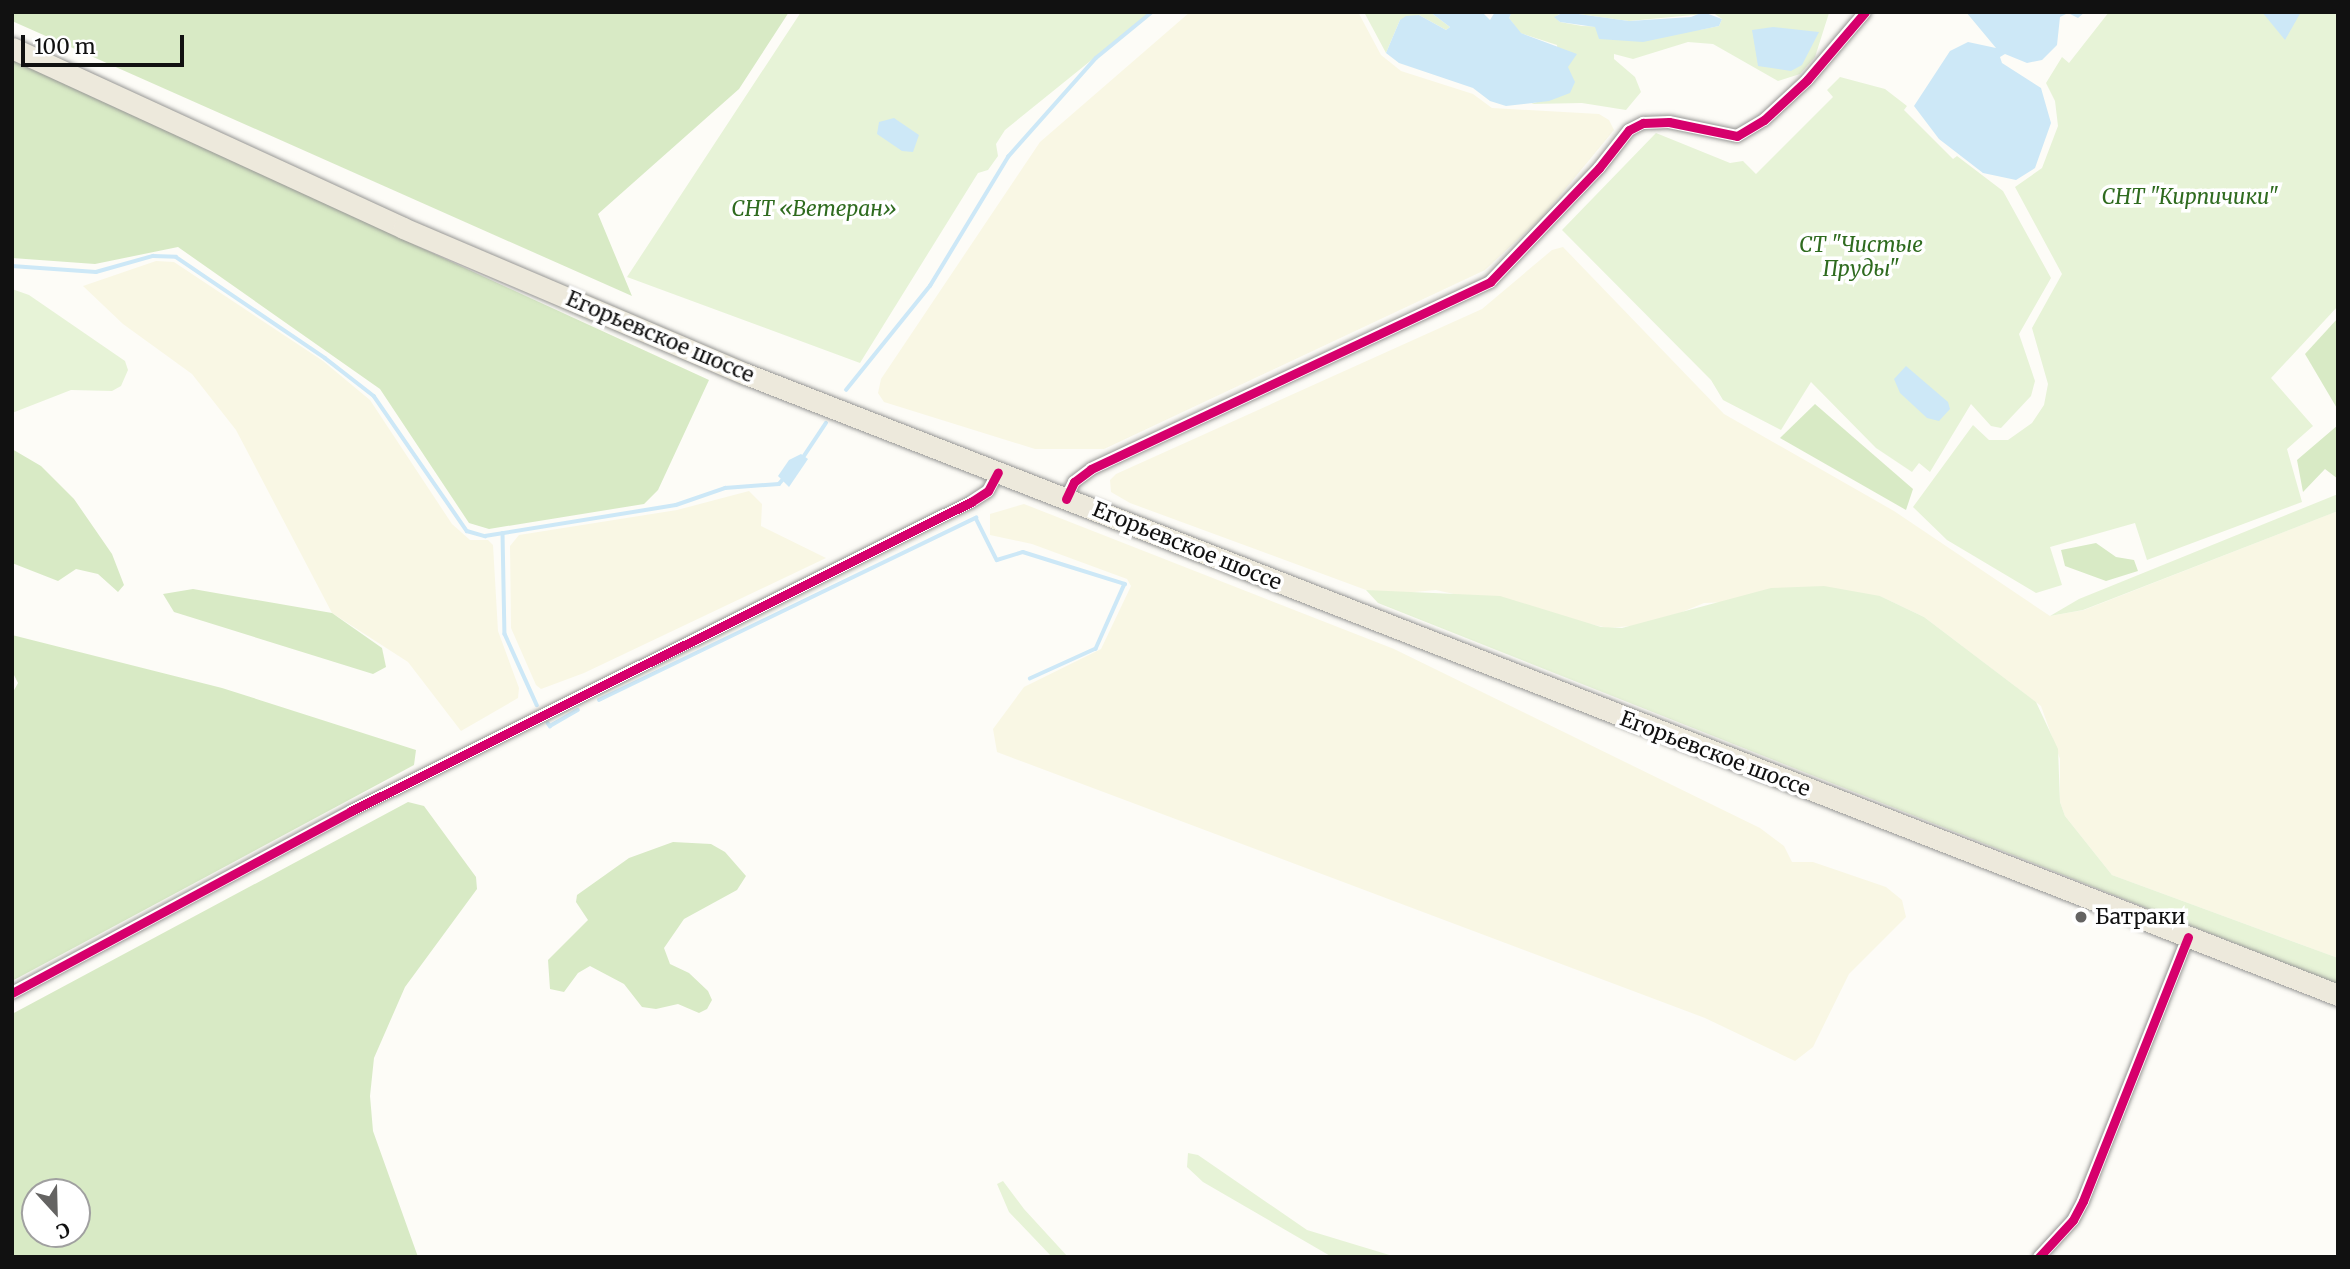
<!DOCTYPE html>
<meta charset="utf-8">
<style>
body{margin:0}
#map{position:relative;width:2350px;height:1269px;overflow:hidden;background:#fdfcf7;font-family:Merriweather,serif}
div>[style]{position:absolute}
[style*='--x']{left:calc(var(--x)*1px);top:calc(var(--y)*1px);width:calc(var(--w)*1px);rotate:calc(var(--a)*1deg)}
.farmland>*{inset:0;background:#f9f7e4}
.green>*{inset:0;background:#e7f3d7}
.forest>*{inset:0;background:#d8eac5}
.water>*{inset:0;background:#cde8f7}
.stream>*{height:3.5px;margin:-1.75px;padding:0 1.75px;transform-origin:1.75px;border-radius:1.75px;background:#cde8f7}
.roads{filter:drop-shadow(0 0 2px #979795) drop-shadow(0 0 2px #979795)}
.minor>*{height:12px;margin:-6px;padding:0 6px;transform-origin:6px;border-radius:6px;background:#fffffe}
.primary>*{height:21px;margin:-10.5px;padding:0 10.5px;transform-origin:10.5px;border-radius:10.5px;background:#ede9dc}
.cycleway>*{height:9px;margin:-4.5px;padding:0 4.5px;transform-origin:4.5px;border-radius:4.5px;background:#d6006c}
.dots>*{width:19px;height:19px;translate:-50% -50%;box-sizing:border-box;border:4px solid #fff;border-radius:50%}
span{translate:-50% -50%;white-space:nowrap;text-align:center;line-height:1.15;-webkit-text-stroke:7px #fff;paint-order:stroke}
.park-label{font-size:21px;color:#2f6b1f;font-style:italic}
.street-label{font-size:21px;color:#111}
.poi-label{font-size:21px;color:#111}
.left{translate:0 -50%;text-align:left}
.frame{position:absolute;inset:0;border:14px solid #111;pointer-events:none}
.north{position:absolute;left:21px;top:1178px;width:70px;height:70px;box-sizing:border-box;background:#fff;border:2px solid #a0a0a0;border-radius:50%;rotate:158deg;font-size:19px;font-weight:700;line-height:28px;text-align:center;color:#111}
.north::after{content:'';display:block;margin:auto;width:24px;height:32px;background:#646362;clip-path:polygon(50% 0,100% 100%,50% 72%,0 100%)}
.scale{position:absolute;left:21px;top:35px;width:163px;height:32px;box-sizing:border-box;border:4px solid #111;border-top:0;padding-left:9px;font-size:21px;line-height:24px;white-space:nowrap;color:#111;-webkit-text-stroke:5px #fff;paint-order:stroke}
</style>
<div id="map">
<div class="farmland">
<i style="clip-path:polygon(1190px 12px,1358px 12px,1381px 55px,1401px 71px,1473px 94px,1492px 108px,1599px 114px,1609px 120px,1614px 130px,1543px 216px,1485px 270px,1104px 449px,1035px 449px,884px 402px,878px 393px,881px 379px,1040px 142px)"></i>
<i style="clip-path:polygon(1563px 247px,1724px 414px,1894px 511px,2050px 616px,2084px 610px,2338px 511px,2338px 958px,2112px 875px,2065px 816px,2060px 802px,2060px 759px,2041px 706px,1924px 617px,1880px 596px,1704px 603px,1653px 624px,1608px 628px,1436px 590px,1393px 594px,1366px 590px,1130px 503px,1111px 492px,1110px 480px,1116px 474px,1482px 309px,1552px 250px)"></i>
<i style="clip-path:polygon(156px 261px,174px 262px,323px 361px,370px 400px,452px 524px,470px 540px,488px 540px,493px 545px,498px 631px,519px 688px,518px 698px,461px 731px,408px 662px,332px 613px,236px 430px,192px 374px,123px 324px,83px 286px)"></i>
<i style="clip-path:polygon(749px 491px,762px 504px,761px 526px,826px 558px,584px 673px,541px 689px,536px 685px,511px 628px,510px 546px,519px 535px,677px 510px)"></i>
<i style="clip-path:polygon(1024px 504px,1394px 649px,1760px 828px,1784px 846px,1792px 862px,1813px 862px,1886px 887px,1902px 900px,1906px 917px,1849px 974px,1813px 1047px,1795px 1061px,1705px 1018px,997px 752px,993px 729px,1024px 687px,1101px 649px,1131px 586px,1127px 579px,1032px 544px,990px 535px,990px 514px)"></i>
</div>
<div class="green">
<i style="clip-path:polygon(801px 12px,1151px 12px,1005px 130px,996px 144px,998px 156px,988px 170px,978px 173px,860px 363px,627px 277px)"></i>
<i style="clip-path:polygon(1364px 12px,1430px 12px,1450px 27px,1446px 30px,1419px 15px,1400px 20px,1386px 53px)"></i>
<i style="clip-path:polygon(1512px 12px,1562px 12px,1555px 17px,1560px 22px,1582px 26px,1699px 30px,1719px 26px,1722px 19px,1712px 12px,1829px 13px,1815px 57px,1800px 74px,1778px 81px,1713px 44px,1688px 42px,1633px 59px,1614px 54px,1614px 59px,1635px 77px,1641px 92px,1626px 110px,1582px 103px,1531px 104px,1561px 94px,1557px 45px,1520px 33px,1509px 18px)"></i>
<i style="clip-path:polygon(1564px 12px,1703px 12px,1704px 14px,1629px 21px)"></i>
<i style="clip-path:polygon(2109px 12px,2338px 12px,2338px 306px,2271px 378px,2313px 426px,2287px 449px,2302px 502px,2147px 560px,2135px 523px,2050px 547px,2062px 585px,2036px 593px,1947px 540px,1913px 507px,1973px 425px,1989px 440px,2008px 440px,2032px 423px,2044px 405px,2048px 384px,2032px 328px,2062px 274px,2015px 187px,2042px 168px,2058px 126px,2055px 101px,2046px 83px,2062px 57px,2069px 63px)"></i>
<i style="clip-path:polygon(1840px 77px,1885px 89px,1907px 106px,1904px 110px,1953px 159px,1957px 156px,2003px 191px,2051px 278px,2019px 334px,2035px 381px,2031px 396px,2001px 428px,1991px 426px,1971px 404px,1930px 472px,1919px 463px,1912px 472px,1876px 448px,1811px 382px,1781px 430px,1723px 400px,1711px 380px,1562px 230px,1656px 133px,1730px 163px,1743px 161px,1756px 174px,1833px 97px,1827px 90px)"></i>
<i style="clip-path:polygon(12px 289px,29px 295px,125px 361px,128px 370px,121px 386px,112px 391px,71px 390px,12px 413px)"></i>
<i style="clip-path:polygon(2338px 494px,2338px 511px,2083px 610px,2050px 616px,2079px 599px)"></i>
<i style="clip-path:polygon(1824px 586px,1880px 596px,1924px 617px,2036px 702px,2058px 749px,2060px 802px,2065px 816px,2112px 875px,2338px 958px,2338px 984px,1378px 603px,1366px 590px,1500px 596px,1601px 627px,1622px 628px,1771px 588px)"></i>
<i style="clip-path:polygon(1188px 1153px,1198px 1155px,1307px 1230px,1396px 1257px,1332px 1257px,1203px 1182px,1187px 1167px)"></i>
<i style="clip-path:polygon(1003px 1181px,1024px 1209px,1068px 1257px,1052px 1257px,1009px 1212px,997px 1184px)"></i>
</div>
<div class="forest">
<i style="clip-path:polygon(12px 12px,789px 12px,739px 89px,598px 214px,632px 296px,12px 21px)"></i>
<i style="clip-path:polygon(12px 60px,709px 380px,658px 490px,644px 504px,489px 529px,469px 523px,380px 389px,178px 247px,95px 264px,12px 258px)"></i>
<i style="clip-path:polygon(2338px 318px,2338px 410px,2305px 354px)"></i>
<i style="clip-path:polygon(1815px 404px,1913px 489px,1906px 510px,1780px 438px)"></i>
<i style="clip-path:polygon(2338px 425px,2338px 479px,2325px 469px,2303px 492px,2297px 460px)"></i>
<i style="clip-path:polygon(12px 449px,41px 466px,74px 499px,112px 554px,124px 585px,118px 592px,98px 574px,76px 569px,58px 581px,12px 563px)"></i>
<i style="clip-path:polygon(2096px 543px,2116px 557px,2134px 560px,2138px 571px,2106px 581px,2065px 566px,2061px 550px)"></i>
<i style="clip-path:polygon(193px 589px,332px 613px,382px 648px,386px 667px,373px 674px,174px 612px,163px 594px)"></i>
<i style="clip-path:polygon(12px 635px,222px 688px,416px 750px,414px 765px,12px 981px,12px 694px,18px 683px,12px 671px)"></i>
<i style="clip-path:polygon(evenodd,408px 802px,424px 806px,476px 877px,477px 889px,405px 987px,374px 1058px,370px 1096px,373px 1131px,418px 1257px,12px 1257px,12px 1014px,408px 802px,35px 1192px,77px 1192px,77px 1234px,35px 1234px,35px 1192px)"></i>
<i style="clip-path:polygon(673px 842px,711px 844px,725px 852px,746px 876px,737px 890px,684px 919px,664px 948px,670px 964px,689px 973px,708px 991px,712px 1000px,707px 1009px,699px 1013px,678px 1004px,656px 1009px,642px 1007px,624px 984px,590px 966px,578px 973px,564px 992px,550px 989px,548px 960px,588px 920px,576px 902px,577px 895px,629px 858px)"></i>
</div>
<div class="water">
<i style="clip-path:polygon(1430px 12px,1482px 12px,1490px 20px,1495px 12px,1512px 12px,1509px 18px,1521px 33px,1577px 54px,1568px 67px,1575px 82px,1570px 93px,1549px 101px,1506px 106px,1490px 101px,1473px 88px,1399px 63px,1386px 53px,1400px 20px,1406px 16px,1419px 15px,1446px 30px,1450px 27px)"></i>
<i style="clip-path:polygon(1564px 12px,1629px 21px,1691px 17px,1703px 12px,1722px 19px,1719px 26px,1643px 42px,1599px 39px,1595px 27px,1560px 22px,1554px 17px)"></i>
<i style="clip-path:polygon(1966px 12px,2085px 12px,2078px 18px,2068px 13px,2060px 17px,2057px 45px,2042px 60px,2027px 63px,2005px 54px,2000px 57px,2002px 63px,2041px 88px,2051px 123px,2035px 168px,2016px 180px,1983px 173px,1939px 139px,1914px 106px,1950px 51px,1968px 42px,1996px 48px)"></i>
<i style="clip-path:polygon(2262px 12px,2301px 12px,2285px 40px)"></i>
<i style="clip-path:polygon(1773px 27px,1819px 32px,1802px 65px,1791px 71px,1758px 66px,1752px 30px)"></i>
<i style="clip-path:polygon(894px 118px,919px 135px,913px 152px,902px 151px,877px 134px,879px 122px)"></i>
<i style="clip-path:polygon(1906px 366px,1948px 402px,1950px 409px,1939px 421px,1927px 418px,1900px 393px,1894px 379px)"></i>
<i style="clip-path:polygon(801px 454px,808px 459px,789px 487px,778px 476px,789px 460px)"></i>
</div>
<div class="stream">
<i style="--x:12;--y:266;--w:84;--a:4.1"></i>
<i style="--x:96;--y:272;--w:59;--a:-15.7"></i>
<i style="--x:153;--y:256;--w:23;--a:2"></i>
<i style="--x:176;--y:257;--w:180;--a:34.1"></i>
<i style="--x:325;--y:358;--w:62;--a:37.8"></i>
<i style="--x:374;--y:396;--w:164;--a:55.4"></i>
<i style="--x:467;--y:531;--w:19;--a:16"></i>
<i style="--x:485;--y:536;--w:193;--a:-9.2"></i>
<i style="--x:676;--y:505;--w:52;--a:-19.1"></i>
<i style="--x:725;--y:488;--w:54;--a:-4.2"></i>
<i style="--x:779;--y:484;--w:9;--a:-49"></i>
<i style="--x:846;--y:390;--w:134;--a:-51.1"></i>
<i style="--x:930;--y:286;--w:151;--a:-58.8"></i>
<i style="--x:1008;--y:157;--w:132;--a:-48.4"></i>
<i style="--x:1096;--y:58;--w:72;--a:-39.4"></i>
<i style="--x:802;--y:459;--w:43;--a:-56.3"></i>
<i style="--x:503;--y:533;--w:101;--a:88.9"></i>
<i style="--x:505;--y:634;--w:78;--a:65.7"></i>
<i style="--x:599;--y:700;--w:419;--a:-25.8"></i>
<i style="--x:976;--y:518;--w:47;--a:63.4"></i>
<i style="--x:997;--y:560;--w:27;--a:-17"></i>
<i style="--x:1023;--y:552;--w:107;--a:17.4"></i>
<i style="--x:1125;--y:584;--w:71;--a:114"></i>
<i style="--x:1096;--y:649;--w:72;--a:155.6"></i>
<i style="--x:548;--y:723;--w:4;--a:56"></i>
<i style="--x:550;--y:726;--w:32;--a:-30"></i>
</div>
<div class="roads">
<div class="minor">
<i style="--x:1066;--y:499;--w:19;--a:-65"></i>
<i style="--x:1074;--y:482;--w:21;--a:-37"></i>
<i style="--x:1091;--y:469;--w:441;--a:-25.1"></i>
<i style="--x:1490;--y:282;--w:158;--a:-46.3"></i>
<i style="--x:1599;--y:168;--w:48;--a:-51.7"></i>
<i style="--x:1629;--y:130;--w:16;--a:-27"></i>
<i style="--x:1643;--y:123;--w:26;--a:-2"></i>
<i style="--x:1669;--y:122;--w:69;--a:11.6"></i>
<i style="--x:1737;--y:136;--w:31;--a:-31"></i>
<i style="--x:1764;--y:120;--w:59;--a:-42.9"></i>
<i style="--x:1807;--y:80;--w:89;--a:-49.5"></i>
<i style="--x:12;--y:993;--w:385;--a:-28.2"></i>
<i style="--x:351;--y:811;--w:693;--a:-26.49"></i>
<i style="--x:971;--y:502;--w:20;--a:-33"></i>
<i style="--x:988;--y:491;--w:21;--a:-62"></i>
<i style="--x:2039;--y:1257;--w:50;--a:-47.4"></i>
<i style="--x:2073;--y:1220;--w:21;--a:-62"></i>
<i style="--x:2083;--y:1201;--w:284;--a:-68.3"></i>
</div>
<div class="primary">
<i style="--x:12;--y:48;--w:430;--a:24.7"></i>
<i style="--x:403;--y:228;--w:373;--a:23.1"></i>
<i style="--x:746;--y:374;--w:1709;--a:21.31"></i>
</div>
</div>
<div class="cycleway">
<i style="--x:1066;--y:499;--w:19;--a:-65"></i>
<i style="--x:1074;--y:482;--w:21;--a:-37"></i>
<i style="--x:1091;--y:469;--w:441;--a:-25.1"></i>
<i style="--x:1490;--y:282;--w:158;--a:-46.3"></i>
<i style="--x:1599;--y:168;--w:48;--a:-51.7"></i>
<i style="--x:1629;--y:130;--w:16;--a:-27"></i>
<i style="--x:1643;--y:123;--w:26;--a:-2"></i>
<i style="--x:1669;--y:122;--w:69;--a:11.6"></i>
<i style="--x:1737;--y:136;--w:31;--a:-31"></i>
<i style="--x:1764;--y:120;--w:59;--a:-42.9"></i>
<i style="--x:1807;--y:80;--w:89;--a:-49.5"></i>
<i style="--x:12;--y:993;--w:385;--a:-28.2"></i>
<i style="--x:351;--y:811;--w:693;--a:-26.49"></i>
<i style="--x:971;--y:502;--w:20;--a:-33"></i>
<i style="--x:988;--y:491;--w:21;--a:-62"></i>
<i style="--x:2039;--y:1257;--w:50;--a:-47.4"></i>
<i style="--x:2073;--y:1220;--w:21;--a:-62"></i>
<i style="--x:2083;--y:1201;--w:284;--a:-68.3"></i>
</div>
<div class="dots">
<i style="left:2081px;top:917px;background:#646362"></i>
</div>
<div class="park-label">
<span style="left:2190px;top:197px">СНТ "Кирпичики"</span>
<span style="left:814px;top:209px">СНТ «Ветеран»</span>
<span style="left:1861px;top:257px">СТ "Чистые<br>Пруды"</span>
</div>
<div class="street-label">
<span style="left:660px;top:337px;rotate:23deg">Егорьевское шоссе</span>
<span style="left:1187px;top:546px;rotate:22deg">Егорьевское шоссе</span>
<span style="left:1715px;top:754px;rotate:21deg">Егорьевское шоссе</span>
</div>
<div class="poi-label">
<span class="left" style="left:2095px;top:917px">Батраки</span>
</div>
<div class="frame"></div>
<div class="north">С</div>
<div class="scale">100 m</div>
</div>
